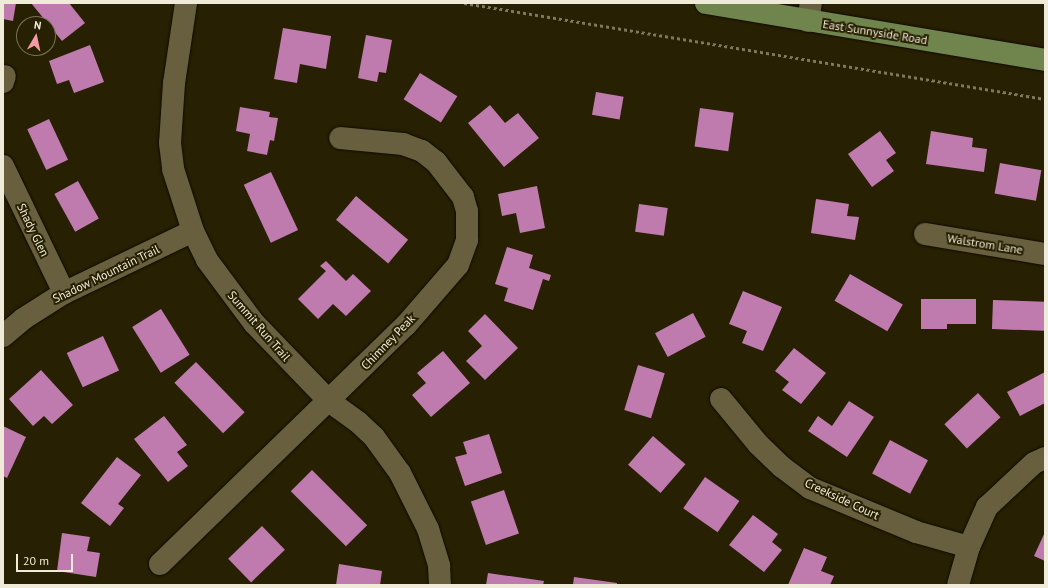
<!DOCTYPE html>
<style>
body{margin:0}
#map{position:relative;width:1048px;height:588px;overflow:hidden;background:#282002;font-family:"PT Sans",sans-serif}
div>[style]{position:absolute}
[style*='--x']{left:calc(var(--x)*1px);top:calc(var(--y)*1px);width:calc(var(--w)*1px);rotate:calc(var(--a)*1deg)}
.building>*{inset:0;background:#bf7bae;transform-origin:0 0}
.path>*{height:2.5px;margin-top:-1.25px;transform-origin:0;background:repeating-linear-gradient(90deg,#7e785f 0 3px,transparent 0 6px)}
.roads{filter:drop-shadow(0 0 1px #100a00) drop-shadow(0 0 1px #100a00)}
.street>*{height:22px;margin:-11px;padding:0 11px;transform-origin:11px;border-radius:11px;background:#685f3f}
.primary>*{height:22px;margin:-11px;padding:0 11px;transform-origin:11px;border-radius:11px;background:#70854e}
span{translate:-50% -50%;white-space:nowrap;text-align:center;line-height:1.15;-webkit-text-stroke:4px #282002;paint-order:stroke}
.street-label{font-size:12px;color:#f0ebd9}
.frame{position:absolute;inset:0;border:4px solid #f0ebd9;pointer-events:none}
.north{position:absolute;left:16px;top:16px;width:40px;height:40px;box-sizing:border-box;background:#282002;border:1px solid #787158;border-radius:50%;rotate:9deg;font-size:11px;font-weight:700;line-height:16px;text-align:center;color:#f0ebd9}
.north::after{content:'';display:block;margin:auto;width:14px;height:18px;background:#f49aa4;clip-path:polygon(50% 0,100% 100%,50% 72%,0 100%)}
.scale{position:absolute;left:16px;top:554px;width:57px;height:18px;box-sizing:border-box;border:2px solid #f0ebd9;border-top:0;padding-left:5px;font-size:12px;line-height:14px;white-space:nowrap;color:#f0ebd9;-webkit-text-stroke:3px #282002;paint-order:stroke}
</style>
<div id="map">
<div class="building">
<i style="clip-path:polygon(3px 3px,16px 3px,13px 21px,3px 19px)"></i>
<i style="clip-path:polygon(31px 3px,69px 3px,85px 23px,62px 41px)"></i>
<i style="clip-path:polygon(283px 28px,331px 36px,326px 69px,300px 64px,297px 83px,274px 79px)"></i>
<i style="clip-path:polygon(366px 35px,392px 40px,386px 73px,379px 72px,377px 82px,358px 78px)"></i>
<i style="clip-path:polygon(90px 45px,104px 82px,74px 93px,69px 80px,57px 84px,49px 61px)"></i>
<i style="left:420px;top:73px;width:44px;height:31px;rotate:32deg"></i>
<i style="left:596px;top:92px;width:28px;height:23px;rotate:10deg"></i>
<i style="clip-path:polygon(490px 105px,505px 123px,518px 113px,539px 138px,504px 167px,468px 123px)"></i>
<i style="clip-path:polygon(240px 107px,270px 112px,269px 117px,278px 118px,274px 141px,270px 140px,267px 155px,247px 151px,250px 134px,236px 131px)"></i>
<i style="left:700px;top:108px;width:34px;height:39px;rotate:8deg"></i>
<i style="left:49px;top:119px;width:45px;height:24px;rotate:65deg"></i>
<i style="clip-path:polygon(880px 131px,896px 153px,886px 160px,894px 171px,872px 187px,848px 154px)"></i>
<i style="clip-path:polygon(931px 131px,973px 138px,972px 147px,987px 149px,984px 172px,926px 164px)"></i>
<i style="left:1000px;top:163px;width:42px;height:31px;rotate:10deg"></i>
<i style="left:271px;top:172px;width:64px;height:30px;rotate:65deg"></i>
<i style="left:78px;top:181px;width:43px;height:27px;rotate:61deg"></i>
<i style="clip-path:polygon(537px 186px,545px 228px,520px 233px,516px 213px,502px 216px,498px 194px)"></i>
<i style="left:356px;top:196px;width:68px;height:31px;rotate:40deg"></i>
<i style="clip-path:polygon(816px 199px,849px 204px,847px 216px,859px 217px,855px 240px,811px 233px)"></i>
<i style="left:639px;top:204px;width:29px;height:28px;rotate:8deg"></i>
<i style="clip-path:polygon(507px 247px,533px 255px,529px 268px,551px 275px,549px 281px,543px 279px,533px 310px,504px 301px,508px 288px,495px 284px)"></i>
<i style="clip-path:polygon(326px 261px,346px 281px,353px 274px,371px 291px,346px 316px,333px 304px,318px 319px,298px 299px,326px 271px,320px 266px)"></i>
<i style="left:850px;top:274px;width:61px;height:31px;rotate:30deg"></i>
<i style="clip-path:polygon(743px 291px,782px 307px,763px 351px,742px 343px,747px 331px,729px 324px)"></i>
<i style="clip-path:polygon(921px 299px,976px 299px,976px 324px,947px 324px,947px 329px,921px 329px)"></i>
<i style="left:993px;top:300px;width:52px;height:29px;rotate:2deg"></i>
<i style="left:161px;top:309px;width:54px;height:34px;rotate:58deg"></i>
<i style="left:693px;top:313px;width:27px;height:43px;rotate:62deg"></i>
<i style="clip-path:polygon(485px 314px,518px 348px,485px 380px,466px 361px,482px 346px,468px 331px)"></i>
<i style="left:103px;top:336px;width:38px;height:40px;rotate:65deg"></i>
<i style="clip-path:polygon(794px 348px,826px 373px,801px 404px,782px 390px,789px 382px,775px 371px)"></i>
<i style="clip-path:polygon(443px 351px,470px 383px,431px 417px,412px 395px,426px 383px,417px 373px)"></i>
<i style="left:196px;top:362px;width:70px;height:30px;rotate:46deg"></i>
<i style="left:638px;top:365px;width:28px;height:47px;rotate:17deg"></i>
<i style="clip-path:polygon(41px 370px,73px 405px,52px 424px,44px 416px,33px 426px,9px 399px)"></i>
<i style="clip-path:polygon(1045px 372px,1045px 403px,1020px 416px,1007px 392px)"></i>
<i style="left:978px;top:393px;width:33px;height:46px;rotate:47deg"></i>
<i style="clip-path:polygon(849px 401px,874px 417px,847px 457px,808px 431px,818px 416px,832px 426px)"></i>
<i style="clip-path:polygon(164px 416px,187px 445px,177px 452px,188px 466px,168px 482px,134px 439px)"></i>
<i style="clip-path:polygon(3px 426px,26px 437px,7px 478px,3px 476px)"></i>
<i style="clip-path:polygon(489px 434px,502px 473px,465px 486px,455px 457px,467px 454px,463px 442px)"></i>
<i style="left:653px;top:436px;width:43px;height:38px;rotate:41deg"></i>
<i style="left:890px;top:440px;width:43px;height:38px;rotate:28deg"></i>
<i style="clip-path:polygon(117px 457px,141px 475px,118px 504px,124px 508px,110px 526px,81px 503px)"></i>
<i style="left:312px;top:470px;width:78px;height:30px;rotate:45deg"></i>
<i style="left:705px;top:477px;width:42px;height:38px;rotate:35deg"></i>
<i style="left:504px;top:490px;width:46px;height:35px;rotate:71deg"></i>
<i style="clip-path:polygon(753px 515px,778px 534px,772px 542px,782px 550px,764px 572px,729px 545px)"></i>
<i style="left:262px;top:526px;width:33px;height:47px;rotate:46deg"></i>
<i style="clip-path:polygon(1045px 532px,1045px 561px,1034px 556px)"></i>
<i style="clip-path:polygon(62px 533px,90px 537px,87px 551px,100px 553px,96px 577px,57px 571px)"></i>
<i style="clip-path:polygon(804px 548px,827px 557px,821px 571px,834px 576px,830px 585px,788px 585px)"></i>
<i style="clip-path:polygon(339px 564px,382px 571px,380px 585px,336px 585px)"></i>
<i style="clip-path:polygon(488px 573px,544px 581px,543px 585px,486px 585px)"></i>
<i style="clip-path:polygon(574px 577px,617px 583px,617px 585px,573px 585px)"></i>
</div>
<div class="path">
<i style="--x:464;--y:3;--w:589;--a:9.38"></i>
</div>
<div class="roads">
<div class="street">
<i style="--x:186;--y:3;--w:81;--a:98.5"></i>
<i style="--x:174;--y:83;--w:60;--a:93.8"></i>
<i style="--x:170;--y:143;--w:26;--a:83"></i>
<i style="--x:173;--y:169;--w:65;--a:72.1"></i>
<i style="--x:193;--y:231;--w:32;--a:64"></i>
<i style="--x:207;--y:260;--w:79;--a:53.3"></i>
<i style="--x:254;--y:323;--w:108;--a:46.1"></i>
<i style="--x:329;--y:401;--w:36;--a:36"></i>
<i style="--x:358;--y:422;--w:22;--a:43"></i>
<i style="--x:374;--y:437;--w:44;--a:54.2"></i>
<i style="--x:400;--y:473;--w:63;--a:63.4"></i>
<i style="--x:428;--y:529;--w:39;--a:73"></i>
<i style="--x:439;--y:566;--w:19;--a:87"></i>
<i style="--x:808;--y:21;--w:18;--a:-81"></i>
<i style="--x:3;--y:82;--w:6;--a:-72"></i>
<i style="--x:3;--y:166;--w:141;--a:64.3"></i>
<i style="--x:925;--y:234;--w:122;--a:9.5"></i>
<i style="--x:3;--y:336;--w:26;--a:-40"></i>
<i style="--x:23;--y:319;--w:49;--a:-32.4"></i>
<i style="--x:64;--y:293;--w:143;--a:-25.7"></i>
<i style="--x:721;--y:399;--w:58;--a:50.6"></i>
<i style="--x:758;--y:444;--w:33;--a:44"></i>
<i style="--x:782;--y:467;--w:35;--a:37"></i>
<i style="--x:810;--y:488;--w:115;--a:22.5"></i>
<i style="--x:916;--y:532;--w:55;--a:15.8"></i>
<i style="--x:160;--y:564;--w:343;--a:-44.2"></i>
<i style="--x:406;--y:325;--w:79;--a:-49.1"></i>
<i style="--x:458;--y:265;--w:27;--a:-70"></i>
<i style="--x:467;--y:240;--w:29;--a:-90"></i>
<i style="--x:467;--y:211;--w:15;--a:-106"></i>
<i style="--x:463;--y:197;--w:44;--a:-127.6"></i>
<i style="--x:436;--y:162;--w:18;--a:-142"></i>
<i style="--x:422;--y:151;--w:20;--a:-160"></i>
<i style="--x:403;--y:144;--w:63;--a:-174.6"></i>
<i style="--x:958;--y:585;--w:40;--a:-74"></i>
<i style="--x:969;--y:547;--w:44;--a:-65.8"></i>
<i style="--x:987;--y:507;--w:64;--a:-43.1"></i>
<i style="--x:1034;--y:463;--w:12;--a:-24"></i>
</div>
<div class="primary">
<i style="--x:706;--y:3;--w:344;--a:9.5"></i>
</div>
</div>
<div class="street-label">
<span style="left:875px;top:32px;rotate:9deg">East Sunnyside Road</span>
<span style="left:33px;top:230px;rotate:64deg">Shady Glen</span>
<span style="left:985px;top:244px;rotate:9deg">Walstrom Lane</span>
<span style="left:106px;top:274px;rotate:-26deg">Shadow Mountain Trail</span>
<span style="left:259px;top:326px;rotate:49deg">Summit Run Trail</span>
<span style="left:388px;top:342px;rotate:-46deg">Chimney Peak</span>
<span style="left:842px;top:499px;rotate:25deg">Creekside Court</span>
</div>
<div class="frame"></div>
<div class="north">N</div>
<div class="scale">20 m</div>
</div>
